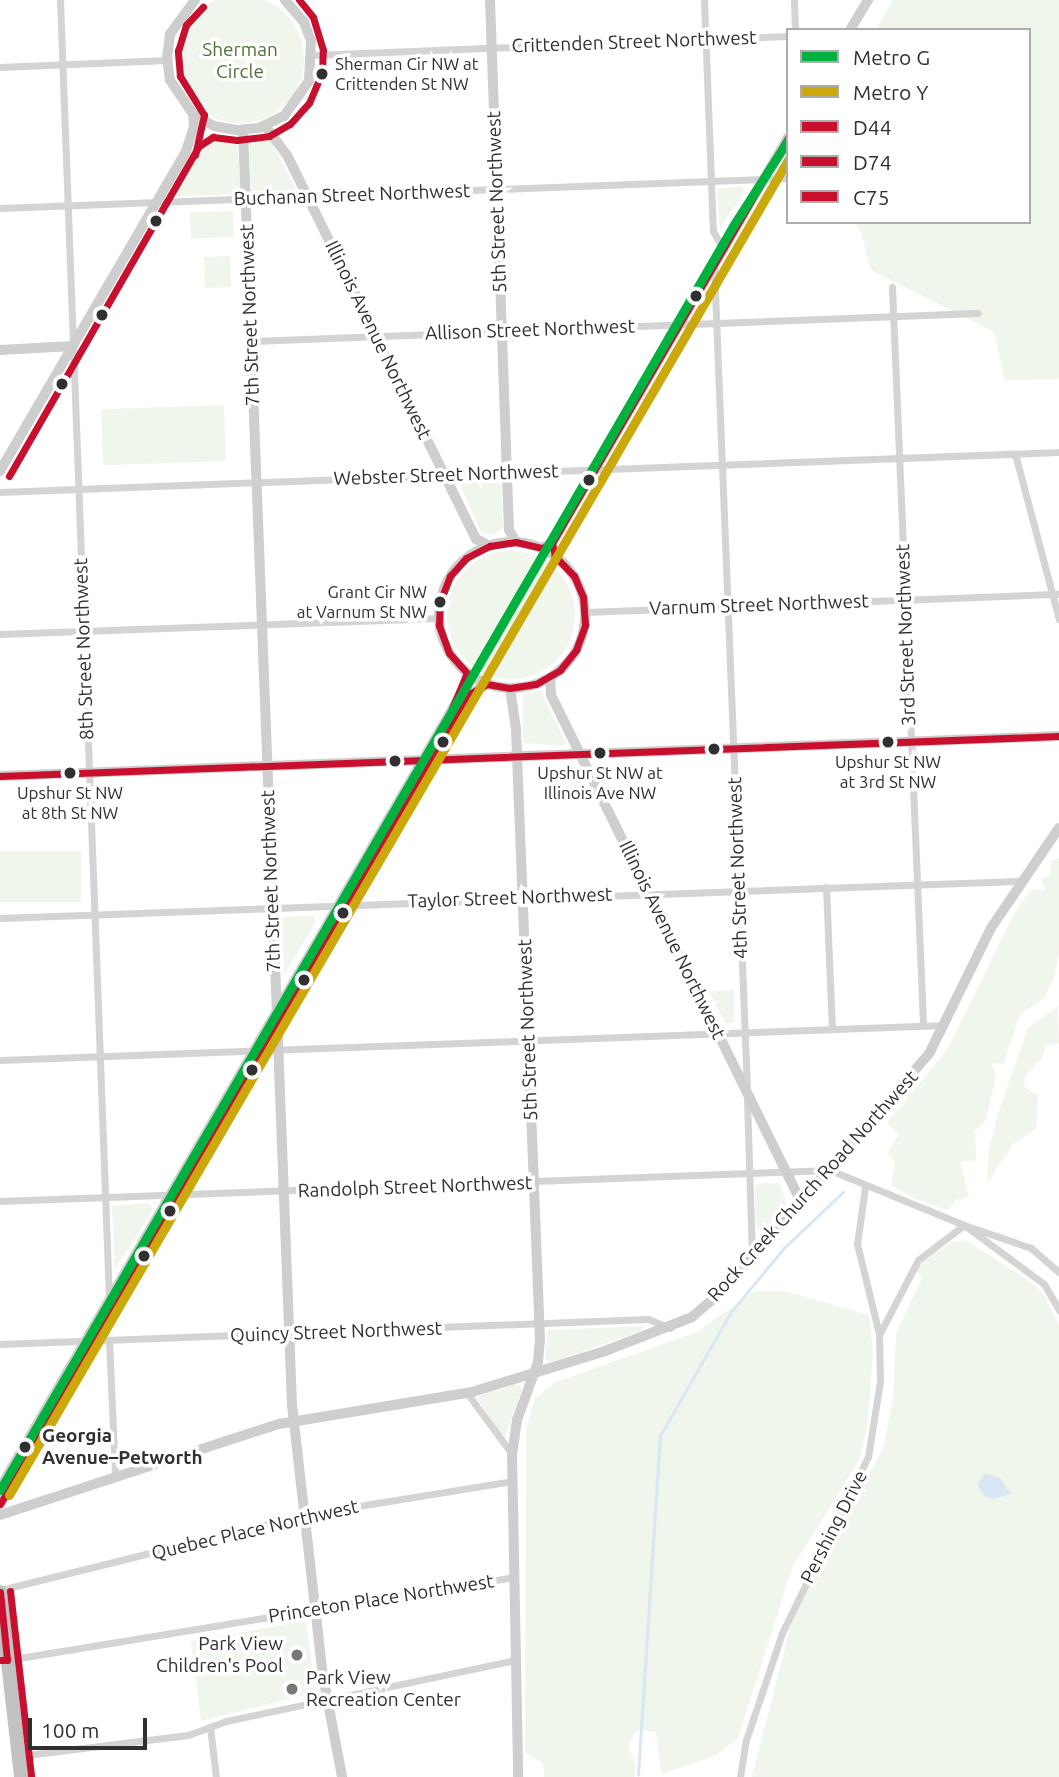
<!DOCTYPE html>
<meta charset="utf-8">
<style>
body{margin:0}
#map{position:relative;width:1059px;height:1777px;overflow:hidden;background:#fff;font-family:Ubuntu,sans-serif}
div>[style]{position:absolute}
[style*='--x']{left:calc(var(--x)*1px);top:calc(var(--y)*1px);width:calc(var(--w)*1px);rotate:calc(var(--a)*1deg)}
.green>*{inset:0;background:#f1f6ed;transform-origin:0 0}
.round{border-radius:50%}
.water>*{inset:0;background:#d9e7f4}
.stream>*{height:2.5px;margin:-1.25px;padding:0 1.25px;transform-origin:1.25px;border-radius:1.25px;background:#d9e7f4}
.street>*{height:7px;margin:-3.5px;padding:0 3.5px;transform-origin:3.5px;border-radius:3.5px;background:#d4d4d4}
.secondary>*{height:10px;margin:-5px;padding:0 5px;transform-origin:5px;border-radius:5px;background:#cecece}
.secondary>.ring{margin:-5px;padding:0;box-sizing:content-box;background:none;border:10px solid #cecece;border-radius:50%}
.highway>*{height:14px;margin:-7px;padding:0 7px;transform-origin:7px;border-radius:7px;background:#c2c2c2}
.bus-1>*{height:7px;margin:-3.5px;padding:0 3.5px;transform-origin:3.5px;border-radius:3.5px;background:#c8102e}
.bus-2>*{height:7px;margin:-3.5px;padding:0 3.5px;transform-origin:3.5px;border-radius:3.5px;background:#c8102e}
.bus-3>*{height:7px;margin:-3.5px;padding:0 3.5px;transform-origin:3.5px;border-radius:3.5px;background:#c8102e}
.bus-4>*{height:7px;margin:-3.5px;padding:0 3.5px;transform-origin:3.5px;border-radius:3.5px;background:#c8102e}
.metro-1>*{height:9px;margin:-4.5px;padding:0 4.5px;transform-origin:4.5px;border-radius:4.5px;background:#00b140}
.metro-2>*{height:9px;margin:-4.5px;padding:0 4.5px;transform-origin:4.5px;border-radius:4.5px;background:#cba90c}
.dots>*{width:19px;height:19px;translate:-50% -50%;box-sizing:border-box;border:4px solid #fff;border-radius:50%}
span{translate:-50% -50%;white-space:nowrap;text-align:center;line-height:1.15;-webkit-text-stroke:7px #fff;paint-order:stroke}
.bus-label{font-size:17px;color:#303030}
.left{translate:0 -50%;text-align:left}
.right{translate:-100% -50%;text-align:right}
.street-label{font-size:19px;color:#303030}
.park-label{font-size:19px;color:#4f7139}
.stop-label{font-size:19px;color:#303030;font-weight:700}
.poi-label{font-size:19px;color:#303030}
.legend{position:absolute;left:786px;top:28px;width:245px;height:196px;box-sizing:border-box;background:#fff;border:2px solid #acacac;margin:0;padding:9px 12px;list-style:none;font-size:21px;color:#303030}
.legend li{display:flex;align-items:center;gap:14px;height:35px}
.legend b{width:35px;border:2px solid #acacac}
.scale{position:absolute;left:28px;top:1718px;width:119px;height:32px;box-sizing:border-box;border:4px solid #303030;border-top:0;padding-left:9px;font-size:21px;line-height:24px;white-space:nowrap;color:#303030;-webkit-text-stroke:5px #fff;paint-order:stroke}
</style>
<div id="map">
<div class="green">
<i class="round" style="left:176px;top:-5px;width:128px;height:128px"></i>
<i style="clip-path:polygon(893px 0,1059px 0,1059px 379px,1005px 380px,994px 332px,871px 270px,861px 232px,853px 222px,1029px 222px,1029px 30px,876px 30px)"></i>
<i style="clip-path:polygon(207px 134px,237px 138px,241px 194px,174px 196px,171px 192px)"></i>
<i style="clip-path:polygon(268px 136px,298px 192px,251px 194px,249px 139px)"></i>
<i style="clip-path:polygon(741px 186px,745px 191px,720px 228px,717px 189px)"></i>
<i style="left:233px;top:211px;width:26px;height:43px;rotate:88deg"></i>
<i style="left:230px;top:256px;width:31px;height:26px;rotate:88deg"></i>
<i style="left:224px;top:405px;width:56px;height:123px;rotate:88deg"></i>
<i style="clip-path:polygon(495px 480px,501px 484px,503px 528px,493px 535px,481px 532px,461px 487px,464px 481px)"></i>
<i class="round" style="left:447px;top:551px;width:128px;height:128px"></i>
<i style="clip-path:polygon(540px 690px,566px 743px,564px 746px,523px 743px,523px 694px)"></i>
<i style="left:81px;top:851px;width:51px;height:81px;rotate:90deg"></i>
<i style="clip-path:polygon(1059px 858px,1059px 954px,1054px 979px,1044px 998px,1020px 1015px,1004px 1063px,992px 1064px,996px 1075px,986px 1120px,975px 1131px,976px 1160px,960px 1162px,969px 1197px,956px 1200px,948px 1210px,917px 1200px,891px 1185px,895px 1162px,888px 1152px,899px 1134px,887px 1123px,947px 1050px,1014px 914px,1031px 889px,1045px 890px,1041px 879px,1050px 876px,1051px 861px)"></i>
<i style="clip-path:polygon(314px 916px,316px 922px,284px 975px,283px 917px)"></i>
<i style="clip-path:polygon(734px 990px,734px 1023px,725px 1023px,709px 991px)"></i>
<i style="clip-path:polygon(1058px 1006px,1059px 1043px,1046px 1046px,1042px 1058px,1024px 1078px,1024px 1086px,1038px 1096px,1036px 1129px,1013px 1144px,987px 1184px,989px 1149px,999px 1110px,1028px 1028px)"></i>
<i style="clip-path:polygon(762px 1183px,779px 1183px,787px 1205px,765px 1230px,756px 1227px,755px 1186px)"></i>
<i style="clip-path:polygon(149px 1203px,153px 1210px,115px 1269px,112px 1206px)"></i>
<i style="clip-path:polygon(965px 1240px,1030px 1281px,1044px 1295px,1059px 1325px,1059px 1777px,752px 1777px,791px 1624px,827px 1549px,883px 1449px,893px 1398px,896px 1333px,923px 1276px,916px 1272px,924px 1260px,952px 1242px)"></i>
<i style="clip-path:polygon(754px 1291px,784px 1291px,869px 1315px,873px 1351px,868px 1422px,859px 1460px,792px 1568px,738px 1738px,715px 1756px,661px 1774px,656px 1732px,637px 1730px,628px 1746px,636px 1766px,634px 1777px,544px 1777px,543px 1763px,525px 1753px,525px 1748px,526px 1428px,535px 1398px,556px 1382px,697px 1332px)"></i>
<i style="clip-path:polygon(642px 1326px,643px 1330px,570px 1356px,551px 1362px,545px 1359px,548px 1330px)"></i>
<i style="clip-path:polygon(513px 1385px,521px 1386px,521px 1392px,504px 1439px,476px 1397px)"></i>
<i style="clip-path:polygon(306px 1621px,315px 1692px,201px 1721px,191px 1641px)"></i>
</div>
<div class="water">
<i style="clip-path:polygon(985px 1473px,1000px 1478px,1011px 1494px,995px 1499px,984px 1496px,977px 1485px)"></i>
</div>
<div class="stream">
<i style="--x:638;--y:1775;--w:340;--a:-86.3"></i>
<i style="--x:660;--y:1436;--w:143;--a:-60.2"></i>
<i style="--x:731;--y:1312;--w:83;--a:-50.4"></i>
<i style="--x:784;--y:1248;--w:81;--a:-43.5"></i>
</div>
<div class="street">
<i style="--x:60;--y:0;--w:1298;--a:87.84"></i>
<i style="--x:704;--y:0;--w:231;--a:87.8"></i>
<i style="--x:713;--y:231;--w:21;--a:61"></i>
<i style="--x:794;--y:0;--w:30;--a:88"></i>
<i style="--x:313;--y:55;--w:475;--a:-2.3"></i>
<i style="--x:0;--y:67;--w:167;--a:-2.4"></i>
<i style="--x:0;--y:208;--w:789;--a:-2.18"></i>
<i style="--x:714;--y:267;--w:821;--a:87.7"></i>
<i style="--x:892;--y:287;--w:739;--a:87.59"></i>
<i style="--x:251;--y:341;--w:727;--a:-2.21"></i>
<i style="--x:1015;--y:454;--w:171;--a:75.1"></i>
<i style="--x:0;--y:492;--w:1060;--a:-2.16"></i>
<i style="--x:585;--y:612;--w:474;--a:-2.2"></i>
<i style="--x:0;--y:634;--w:439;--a:-2.1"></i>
<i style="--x:826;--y:887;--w:142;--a:87.6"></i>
<i style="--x:0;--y:918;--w:1021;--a:-2.08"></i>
<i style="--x:0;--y:1060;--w:945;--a:-2.12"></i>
<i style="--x:747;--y:1099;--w:159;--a:88.2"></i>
<i style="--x:0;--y:1201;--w:831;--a:-2.14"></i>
<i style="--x:830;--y:1170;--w:145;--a:22.3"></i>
<i style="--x:964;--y:1225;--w:99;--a:36.4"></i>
<i style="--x:1044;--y:1284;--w:30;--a:60"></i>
<i style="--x:880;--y:1333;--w:82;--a:-62.5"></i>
<i style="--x:918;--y:1260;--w:58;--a:-37.3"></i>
<i style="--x:964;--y:1225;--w:71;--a:18.9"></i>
<i style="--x:1031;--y:1248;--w:37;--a:41"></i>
<i style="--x:109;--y:1341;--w:133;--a:87.4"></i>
<i style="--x:0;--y:1344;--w:648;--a:-2.21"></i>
<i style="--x:648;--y:1319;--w:24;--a:22"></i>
<i style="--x:467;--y:1393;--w:76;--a:53.6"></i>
<i style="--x:0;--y:1590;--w:312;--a:-13.9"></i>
<i style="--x:303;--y:1515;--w:212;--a:-9.2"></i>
<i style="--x:7;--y:1660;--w:514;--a:-9.3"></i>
<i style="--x:210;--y:1727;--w:50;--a:83.2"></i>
<i style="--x:19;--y:1756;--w:170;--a:-7.1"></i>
<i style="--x:188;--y:1735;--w:40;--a:-20.2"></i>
<i style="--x:226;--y:1721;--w:296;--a:-11.9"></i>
<i style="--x:740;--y:1777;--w:37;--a:-81"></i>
<i style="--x:746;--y:1740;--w:113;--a:-71.4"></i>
<i style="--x:782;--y:1633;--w:196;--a:-64"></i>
<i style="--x:868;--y:1457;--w:77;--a:-81"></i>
<i style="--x:880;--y:1381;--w:47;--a:-91.2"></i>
<i style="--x:879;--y:1334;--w:93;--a:-103.7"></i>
<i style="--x:857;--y:1244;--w:58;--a:-82"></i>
</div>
<div class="secondary">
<i style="--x:195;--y:0;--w:42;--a:126.3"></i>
<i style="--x:170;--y:34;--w:23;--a:97"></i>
<i style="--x:167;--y:57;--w:23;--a:83"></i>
<i style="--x:170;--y:80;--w:41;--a:55.9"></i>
<i style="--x:193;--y:114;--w:24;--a:30"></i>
<i style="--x:214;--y:126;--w:23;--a:10"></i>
<i style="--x:237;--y:130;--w:22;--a:-5"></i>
<i style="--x:259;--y:128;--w:28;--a:-26"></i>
<i style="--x:284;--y:116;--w:43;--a:-54.5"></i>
<i style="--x:309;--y:81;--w:40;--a:-87.1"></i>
<i style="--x:311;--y:41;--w:20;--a:-110"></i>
<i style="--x:304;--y:22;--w:29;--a:-131"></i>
<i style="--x:490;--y:0;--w:530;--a:87.95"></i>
<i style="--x:509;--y:530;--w:14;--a:60"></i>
<i style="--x:850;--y:30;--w:35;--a:-59"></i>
<i style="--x:265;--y:126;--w:36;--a:53"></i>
<i style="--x:287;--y:155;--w:428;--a:63.8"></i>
<i style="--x:476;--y:539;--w:16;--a:27"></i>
<i style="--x:243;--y:130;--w:1276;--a:87.8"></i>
<i style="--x:292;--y:1405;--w:273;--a:83.5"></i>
<i style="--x:323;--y:1676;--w:103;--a:79.3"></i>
<i style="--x:0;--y:350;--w:73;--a:-3.1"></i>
<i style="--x:0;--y:471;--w:370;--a:-59.8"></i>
<i style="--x:186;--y:151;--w:25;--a:-72"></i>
<i style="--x:194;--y:127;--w:13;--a:-94"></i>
<i class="ring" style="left:439px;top:542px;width:136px;height:136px"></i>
<i style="--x:542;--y:548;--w:11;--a:-27"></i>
<i style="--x:552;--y:543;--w:469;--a:-59.8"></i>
<i style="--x:550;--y:678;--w:17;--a:87"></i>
<i style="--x:551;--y:695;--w:565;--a:63.75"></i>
<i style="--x:510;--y:688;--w:41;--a:81.7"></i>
<i style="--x:516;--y:729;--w:610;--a:87.75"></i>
<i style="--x:540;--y:1339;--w:23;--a:95"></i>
<i style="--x:538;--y:1362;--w:62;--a:109.9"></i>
<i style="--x:517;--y:1420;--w:34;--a:98"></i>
<i style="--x:512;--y:1454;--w:323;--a:88.9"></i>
<i style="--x:0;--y:776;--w:1060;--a:-2.16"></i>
<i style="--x:0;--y:1488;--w:924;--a:-59.86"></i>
<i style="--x:464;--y:689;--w:16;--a:-79"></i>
<i style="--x:0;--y:1504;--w:938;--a:-59.85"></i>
<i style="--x:471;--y:693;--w:18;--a:-29"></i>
<i style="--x:0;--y:1515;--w:293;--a:-18.1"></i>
<i style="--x:279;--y:1424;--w:196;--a:-9.4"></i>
<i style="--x:472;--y:1392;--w:139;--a:-17.1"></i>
<i style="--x:605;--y:1351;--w:93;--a:-21.3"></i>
<i style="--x:692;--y:1317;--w:45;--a:-40.5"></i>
<i style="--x:726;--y:1288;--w:310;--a:-49.1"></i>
<i style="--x:929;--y:1054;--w:140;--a:-63.8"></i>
<i style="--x:991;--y:928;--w:121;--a:-55.8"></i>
</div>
<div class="highway">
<i style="--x:0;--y:1592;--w:186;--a:83.5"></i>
</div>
<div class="bus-1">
<i style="--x:452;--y:708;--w:38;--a:-67"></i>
<i style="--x:467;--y:673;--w:27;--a:-132"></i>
<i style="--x:449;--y:653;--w:30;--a:-110"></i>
<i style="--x:439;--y:625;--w:23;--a:-88"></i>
<i style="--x:440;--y:602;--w:28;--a:-69"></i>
<i style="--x:450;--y:576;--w:24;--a:-48"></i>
<i style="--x:466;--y:558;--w:27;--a:-27"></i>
<i style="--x:490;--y:546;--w:26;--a:-9"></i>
<i style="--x:516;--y:542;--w:27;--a:13"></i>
<i style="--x:542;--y:548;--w:11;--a:-27"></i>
<i style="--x:552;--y:543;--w:22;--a:-60"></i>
<i style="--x:0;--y:1504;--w:938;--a:-59.85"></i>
<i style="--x:471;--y:693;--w:18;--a:-29"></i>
<i style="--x:487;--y:684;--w:23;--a:10"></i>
<i style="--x:510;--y:688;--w:26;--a:-9"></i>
<i style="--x:536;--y:684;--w:28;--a:-30"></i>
<i style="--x:560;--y:670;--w:26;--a:-51"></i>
<i style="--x:576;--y:650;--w:27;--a:-70"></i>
<i style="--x:585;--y:625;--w:28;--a:-94"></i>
<i style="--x:583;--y:597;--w:23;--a:-113"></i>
<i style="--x:574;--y:576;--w:28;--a:-134"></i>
<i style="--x:555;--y:556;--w:13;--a:-103"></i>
<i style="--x:552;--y:543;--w:469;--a:-59.8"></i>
</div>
<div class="bus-2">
<i style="--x:0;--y:776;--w:1060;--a:-2.16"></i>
<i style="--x:0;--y:1592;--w:68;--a:84.1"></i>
<i style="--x:7;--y:1660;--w:7;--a:180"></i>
</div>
<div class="bus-3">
<i style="--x:195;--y:155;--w:41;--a:-77.3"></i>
<i style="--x:204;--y:115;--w:46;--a:-121.6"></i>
<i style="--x:180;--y:76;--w:25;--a:-95"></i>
<i style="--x:178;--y:51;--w:27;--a:-73"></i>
<i style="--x:186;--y:25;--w:25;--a:-47"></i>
<i style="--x:9;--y:476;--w:381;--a:-60.1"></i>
<i style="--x:199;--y:146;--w:17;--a:-33"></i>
<i style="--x:213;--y:137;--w:24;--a:7"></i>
<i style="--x:237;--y:140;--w:32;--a:-7"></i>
<i style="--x:269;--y:136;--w:24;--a:-30"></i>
<i style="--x:290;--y:124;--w:28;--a:-48"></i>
<i style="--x:309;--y:103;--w:33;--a:-67"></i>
<i style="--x:322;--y:73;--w:23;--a:-88"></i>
<i style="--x:323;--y:50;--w:34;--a:-107"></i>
<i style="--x:313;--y:17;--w:22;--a:-129"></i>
</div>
<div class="bus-4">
<i style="--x:10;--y:1591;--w:186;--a:83.5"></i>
</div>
<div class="metro-1">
<i style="--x:0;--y:1490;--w:1461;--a:-59.89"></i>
<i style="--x:733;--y:226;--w:102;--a:-57.4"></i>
</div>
<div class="metro-2">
<i style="--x:9;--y:1495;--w:1546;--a:-59.74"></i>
</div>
<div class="dots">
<i style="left:322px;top:74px;background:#303030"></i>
<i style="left:156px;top:221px;background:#303030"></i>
<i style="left:696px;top:296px;background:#303030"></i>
<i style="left:102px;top:315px;background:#303030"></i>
<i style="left:62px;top:384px;background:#303030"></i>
<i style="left:589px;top:480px;background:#303030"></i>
<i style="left:440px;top:602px;background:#303030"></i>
<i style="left:443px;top:742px;background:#303030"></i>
<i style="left:888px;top:742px;background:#303030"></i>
<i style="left:714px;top:749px;background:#303030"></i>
<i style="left:600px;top:753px;background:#303030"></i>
<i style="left:395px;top:761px;background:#303030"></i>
<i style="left:70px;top:773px;background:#303030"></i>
<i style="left:343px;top:913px;background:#303030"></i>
<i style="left:304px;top:980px;background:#303030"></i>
<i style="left:252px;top:1070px;background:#303030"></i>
<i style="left:170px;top:1211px;background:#303030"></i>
<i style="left:144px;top:1256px;background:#303030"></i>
<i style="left:25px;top:1447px;background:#303030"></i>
<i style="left:297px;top:1655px;background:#787878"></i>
<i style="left:292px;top:1689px;background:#787878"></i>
</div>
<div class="bus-label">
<span class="left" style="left:335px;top:74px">Sherman Cir NW at<br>Crittenden St NW</span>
<span class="right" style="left:427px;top:602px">Grant Cir NW<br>at Varnum St NW</span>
<span style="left:888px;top:772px">Upshur St NW<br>at 3rd St NW</span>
<span style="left:600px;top:783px">Upshur St NW at<br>Illinois Ave NW</span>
<span style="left:70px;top:803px">Upshur St NW<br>at 8th St NW</span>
</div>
<div class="street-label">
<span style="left:634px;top:42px;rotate:-2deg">Crittenden Street Northwest</span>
<span style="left:352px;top:195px;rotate:-2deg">Buchanan Street Northwest</span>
<span style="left:497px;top:202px;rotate:-92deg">5th Street Northwest</span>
<span style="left:250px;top:315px;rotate:-92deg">7th Street Northwest</span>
<span style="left:530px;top:330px;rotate:-2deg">Allison Street Northwest</span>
<span style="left:378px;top:340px;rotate:64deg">Illinois Avenue Northwest</span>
<span style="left:446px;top:475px;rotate:-2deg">Webster Street Northwest</span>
<span style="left:759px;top:605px;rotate:-2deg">Varnum Street Northwest</span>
<span style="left:906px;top:635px;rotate:-92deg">3rd Street Northwest</span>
<span style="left:84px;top:649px;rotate:-92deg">8th Street Northwest</span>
<span style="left:738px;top:868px;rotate:-92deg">4th Street Northwest</span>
<span style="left:271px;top:881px;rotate:-92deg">7th Street Northwest</span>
<span style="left:510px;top:898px;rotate:-2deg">Taylor Street Northwest</span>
<span style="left:672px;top:940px;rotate:64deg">Illinois Avenue Northwest</span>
<span style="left:528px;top:1030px;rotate:-92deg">5th Street Northwest</span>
<span style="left:813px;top:1186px;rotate:-48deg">Rock Creek Church Road Northwest</span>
<span style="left:415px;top:1187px;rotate:-2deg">Randolph Street Northwest</span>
<span style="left:336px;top:1332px;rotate:-2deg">Quincy Street Northwest</span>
<span style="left:834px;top:1527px;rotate:-63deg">Pershing Drive</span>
<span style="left:255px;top:1530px;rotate:-13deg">Quebec Place Northwest</span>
<span style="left:381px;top:1599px;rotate:-9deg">Princeton Place Northwest</span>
</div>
<div class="park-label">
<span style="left:240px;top:61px">Sherman<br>Circle</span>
</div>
<div class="stop-label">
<span class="left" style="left:42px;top:1447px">Georgia<br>Avenue–Petworth</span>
</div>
<div class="poi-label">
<span class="right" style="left:283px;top:1655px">Park View<br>Children's Pool</span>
<span class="left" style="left:306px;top:1689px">Park View<br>Recreation Center</span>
</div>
<ul class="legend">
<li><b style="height:9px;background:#00b140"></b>Metro G</li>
<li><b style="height:9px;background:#cba90c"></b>Metro Y</li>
<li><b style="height:9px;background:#c8102e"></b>D44</li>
<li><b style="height:9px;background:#c8102e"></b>D74</li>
<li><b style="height:9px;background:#c8102e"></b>C75</li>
</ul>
<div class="scale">100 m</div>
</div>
